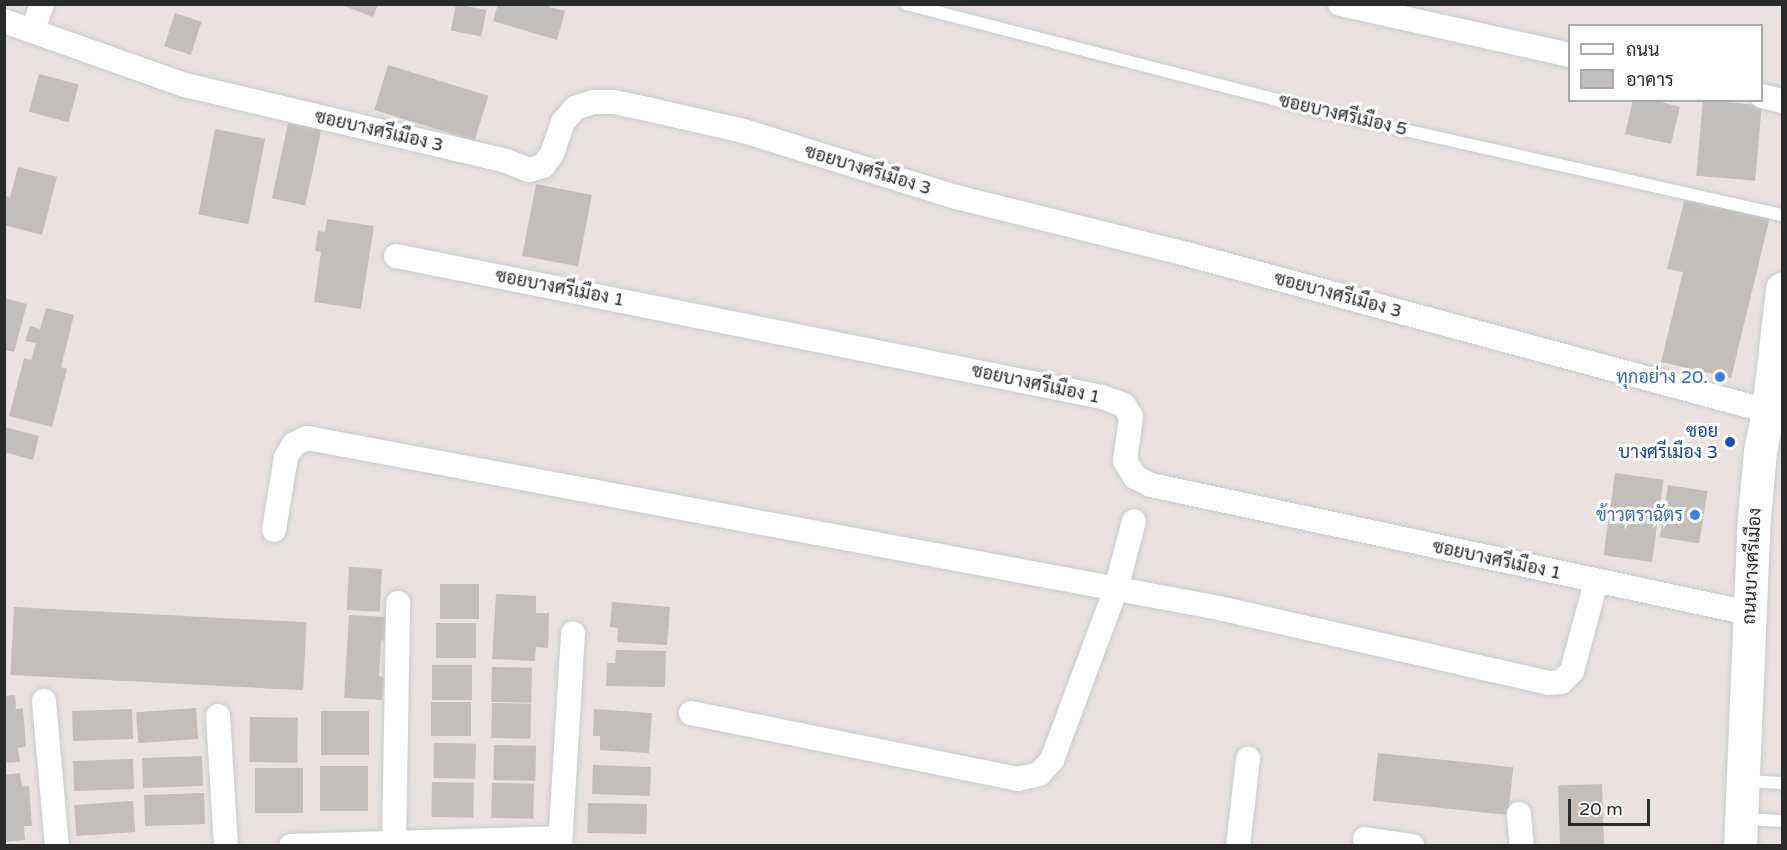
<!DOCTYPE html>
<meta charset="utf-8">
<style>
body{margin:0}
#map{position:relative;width:1787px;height:850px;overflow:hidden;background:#eae2de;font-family:"Varela Round",Sarabun,sans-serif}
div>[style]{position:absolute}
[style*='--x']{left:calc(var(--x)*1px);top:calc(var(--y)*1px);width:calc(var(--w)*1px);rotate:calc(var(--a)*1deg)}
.building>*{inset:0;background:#c3beb9;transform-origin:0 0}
.roads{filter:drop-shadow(0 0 2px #c5cad2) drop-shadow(0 0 2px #c5cad2)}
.lane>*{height:12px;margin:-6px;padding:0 6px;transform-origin:6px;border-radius:6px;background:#fff}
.street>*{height:24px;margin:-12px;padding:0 12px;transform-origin:12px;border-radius:12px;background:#fff}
.secondary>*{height:33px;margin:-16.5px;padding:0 16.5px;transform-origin:16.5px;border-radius:16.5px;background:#fff}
.dots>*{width:16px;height:16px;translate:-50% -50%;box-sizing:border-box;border:3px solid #fff;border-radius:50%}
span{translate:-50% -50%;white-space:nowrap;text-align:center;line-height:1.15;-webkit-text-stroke:6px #fff;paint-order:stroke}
.street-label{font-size:18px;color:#2a2a2a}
.shop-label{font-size:18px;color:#366cbe}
.right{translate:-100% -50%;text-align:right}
.transit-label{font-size:18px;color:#164399}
.frame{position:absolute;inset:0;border:6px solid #2a2a2a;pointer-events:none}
.legend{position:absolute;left:1568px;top:24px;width:195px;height:78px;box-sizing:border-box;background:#fff;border:2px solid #aaa;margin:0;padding:8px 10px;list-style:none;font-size:18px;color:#2a2a2a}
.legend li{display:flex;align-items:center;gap:12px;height:30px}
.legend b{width:30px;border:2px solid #aaa}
.scale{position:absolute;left:1568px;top:799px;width:82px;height:27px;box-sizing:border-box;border:3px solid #2a2a2a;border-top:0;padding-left:8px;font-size:18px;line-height:21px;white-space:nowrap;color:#2a2a2a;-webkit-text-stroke:4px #fff;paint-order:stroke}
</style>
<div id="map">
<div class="building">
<i style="clip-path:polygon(339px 4px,378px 4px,373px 17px)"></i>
<i style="left:456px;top:4px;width:31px;height:27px;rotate:11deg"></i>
<i style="clip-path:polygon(498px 4px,550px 4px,549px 7px,565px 11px,557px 40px,493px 21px)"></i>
<i style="left:175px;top:13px;width:28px;height:35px;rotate:18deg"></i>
<i style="left:388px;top:65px;width:105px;height:47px;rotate:17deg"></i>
<i style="left:39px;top:74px;width:41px;height:39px;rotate:15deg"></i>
<i style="clip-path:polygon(1633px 100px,1653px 100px,1680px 107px,1671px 144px,1625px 134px)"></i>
<i style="left:1703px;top:100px;width:59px;height:76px;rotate:5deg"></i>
<i style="left:288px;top:123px;width:34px;height:77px;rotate:12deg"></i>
<i style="left:215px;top:129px;width:51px;height:87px;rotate:11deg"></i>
<i style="clip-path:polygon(18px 167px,57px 177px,42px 235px,4px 225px,4px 196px,10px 197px)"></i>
<i style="left:536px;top:184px;width:57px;height:73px;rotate:11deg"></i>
<i style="clip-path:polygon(1685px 198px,1770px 217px,1731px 378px,1661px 362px,1683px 272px,1667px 269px)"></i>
<i style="clip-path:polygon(327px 219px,374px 226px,361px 309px,314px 302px,321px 252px,315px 251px,318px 231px,325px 232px)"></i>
<i style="clip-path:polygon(4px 298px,27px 304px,14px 352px,4px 350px)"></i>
<i style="clip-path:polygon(46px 308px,74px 315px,61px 367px,67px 369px,52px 427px,9px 416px,24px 358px,31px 360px,36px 343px,25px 341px,30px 326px,40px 329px)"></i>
<i style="clip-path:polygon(5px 427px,39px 436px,33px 460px,4px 452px)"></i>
<i style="left:1615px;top:473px;width:49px;height:83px;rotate:8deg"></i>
<i style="left:1668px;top:485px;width:40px;height:53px;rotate:9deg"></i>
<i style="left:349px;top:567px;width:33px;height:43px;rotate:3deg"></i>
<i style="left:440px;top:584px;width:39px;height:35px"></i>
<i style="clip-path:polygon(496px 594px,536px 596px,536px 613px,549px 613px,548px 648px,536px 647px,535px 661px,492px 659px)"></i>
<i style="clip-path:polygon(612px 602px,670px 607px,667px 645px,617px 642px,618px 628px,610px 627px)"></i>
<i style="left:14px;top:607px;width:293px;height:68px;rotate:3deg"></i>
<i style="clip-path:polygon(349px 615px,386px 617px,384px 641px,381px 640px,379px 676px,384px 677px,382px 700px,344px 698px)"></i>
<i style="left:436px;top:623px;width:40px;height:35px"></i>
<i style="clip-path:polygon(616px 650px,666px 651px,665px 687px,606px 686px,607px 663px,615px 663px)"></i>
<i style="left:432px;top:665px;width:40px;height:35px"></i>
<i style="left:492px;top:667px;width:40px;height:35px;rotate:1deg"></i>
<i style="clip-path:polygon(15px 695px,16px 709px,23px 708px,26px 747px,18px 748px,20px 762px,4px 763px,4px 696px)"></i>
<i style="left:431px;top:702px;width:40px;height:34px"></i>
<i style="left:492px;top:703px;width:39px;height:35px;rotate:1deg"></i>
<i style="left:196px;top:708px;width:31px;height:60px;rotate:86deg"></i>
<i style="left:132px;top:709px;width:30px;height:60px;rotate:88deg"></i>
<i style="clip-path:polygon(594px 709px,652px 713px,649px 753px,600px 750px,600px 736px,593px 736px)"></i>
<i style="left:321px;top:711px;width:48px;height:44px"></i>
<i style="left:250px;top:717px;width:48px;height:45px;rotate:1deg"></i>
<i style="left:434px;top:743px;width:42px;height:35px;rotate:1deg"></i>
<i style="left:494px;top:745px;width:42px;height:35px;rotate:1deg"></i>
<i style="left:1378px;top:753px;width:136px;height:48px;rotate:6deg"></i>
<i style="left:202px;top:756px;width:30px;height:60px;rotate:88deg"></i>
<i style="left:133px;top:759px;width:30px;height:60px;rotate:88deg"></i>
<i style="left:593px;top:765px;width:58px;height:29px;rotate:2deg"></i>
<i style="left:320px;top:766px;width:48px;height:45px"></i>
<i style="left:255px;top:768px;width:48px;height:45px"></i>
<i style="clip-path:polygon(20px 773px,22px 787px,29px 786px,32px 826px,24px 826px,25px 840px,4px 842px,4px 775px)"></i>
<i style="left:432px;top:782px;width:42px;height:35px;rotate:1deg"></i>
<i style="left:492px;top:783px;width:42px;height:35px;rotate:1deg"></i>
<i style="left:1602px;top:784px;width:62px;height:44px;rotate:88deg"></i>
<i style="left:204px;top:793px;width:31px;height:60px;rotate:88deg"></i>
<i style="left:133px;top:801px;width:31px;height:59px;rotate:86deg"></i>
<i style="left:588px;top:803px;width:59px;height:30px;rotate:1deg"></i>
</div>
<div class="roads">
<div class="lane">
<i style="--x:906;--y:4;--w:423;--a:14.5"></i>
<i style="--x:1316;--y:110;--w:478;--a:12.7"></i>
<i style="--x:1745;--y:781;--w:37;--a:3"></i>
<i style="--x:1741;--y:819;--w:41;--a:2.8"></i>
</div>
<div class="street">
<i style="--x:1340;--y:4;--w:236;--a:12.5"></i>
<i style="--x:4;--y:21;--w:192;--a:19.5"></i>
<i style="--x:185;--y:85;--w:330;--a:13.3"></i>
<i style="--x:506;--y:161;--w:25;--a:21"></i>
<i style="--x:529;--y:170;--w:15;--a:-16"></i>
<i style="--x:543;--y:166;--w:15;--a:-53"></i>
<i style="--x:552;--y:154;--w:34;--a:-71"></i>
<i style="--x:563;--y:122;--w:18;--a:-49"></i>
<i style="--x:575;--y:108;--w:19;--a:-18"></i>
<i style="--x:593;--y:102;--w:21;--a:0"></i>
<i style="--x:614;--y:102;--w:34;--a:12"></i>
<i style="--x:647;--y:109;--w:99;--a:12.8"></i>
<i style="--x:744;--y:131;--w:222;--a:17.3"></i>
<i style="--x:956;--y:197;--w:230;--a:13.9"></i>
<i style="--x:1179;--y:252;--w:610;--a:15.11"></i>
<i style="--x:33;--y:30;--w:28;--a:-71"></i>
<i style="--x:1762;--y:96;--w:21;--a:14"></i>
<i style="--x:396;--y:256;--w:720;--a:11.29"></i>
<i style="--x:1102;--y:397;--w:23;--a:20"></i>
<i style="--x:1124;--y:405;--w:14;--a:60"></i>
<i style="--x:1131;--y:417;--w:44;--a:97.8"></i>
<i style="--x:1125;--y:461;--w:19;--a:58"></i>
<i style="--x:1135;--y:477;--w:18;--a:27"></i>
<i style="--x:1151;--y:485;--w:612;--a:12.08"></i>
<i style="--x:274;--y:530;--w:74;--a:-80.7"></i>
<i style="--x:286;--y:457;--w:15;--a:-58"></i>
<i style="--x:294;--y:444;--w:14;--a:-25"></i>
<i style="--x:307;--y:438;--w:928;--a:10.56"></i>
<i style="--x:1219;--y:608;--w:337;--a:12.8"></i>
<i style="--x:1548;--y:683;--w:13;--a:-4"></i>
<i style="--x:1561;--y:682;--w:16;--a:-45"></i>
<i style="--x:1572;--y:671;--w:92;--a:-74.9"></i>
<i style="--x:44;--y:701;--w:146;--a:84.9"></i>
<i style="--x:691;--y:713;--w:334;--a:11.4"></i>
<i style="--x:1018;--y:779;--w:22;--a:-13"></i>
<i style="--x:1039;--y:774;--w:19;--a:-47"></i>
<i style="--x:1052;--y:760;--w:183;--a:-69.5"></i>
<i style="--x:1116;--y:589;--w:70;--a:-75.2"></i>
<i style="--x:218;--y:716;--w:130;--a:86.5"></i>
<i style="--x:1519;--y:814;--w:32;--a:85"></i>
<i style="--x:1365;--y:839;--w:48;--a:8.5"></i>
<i style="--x:394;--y:842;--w:239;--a:-89"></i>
<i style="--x:291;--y:846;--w:269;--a:-1.7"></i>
<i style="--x:560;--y:846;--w:213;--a:-86.5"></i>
<i style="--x:1238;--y:846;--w:88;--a:-83.4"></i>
</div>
<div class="secondary">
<i style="--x:1740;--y:846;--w:328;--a:-87.6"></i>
<i style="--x:1754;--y:518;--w:67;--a:-84.9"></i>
<i style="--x:1760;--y:451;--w:41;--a:-78.7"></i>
<i style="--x:1768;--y:411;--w:123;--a:-83.5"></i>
</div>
</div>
<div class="dots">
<i style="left:1720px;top:377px;background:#3f7fe0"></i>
<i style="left:1730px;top:442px;background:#1a4fb4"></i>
<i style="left:1695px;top:515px;background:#3f7fe0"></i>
</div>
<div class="street-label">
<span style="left:1343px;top:115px;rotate:13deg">ซอยบางศรีเมือง 5</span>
<span style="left:379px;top:131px;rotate:13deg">ซอยบางศรีเมือง 3</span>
<span style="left:868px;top:170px;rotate:17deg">ซอยบางศรีเมือง 3</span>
<span style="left:560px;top:288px;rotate:11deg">ซอยบางศรีเมือง 1</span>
<span style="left:1338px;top:295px;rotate:15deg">ซอยบางศรีเมือง 3</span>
<span style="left:1036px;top:384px;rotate:12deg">ซอยบางศรีเมือง 1</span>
<span style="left:1497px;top:560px;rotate:12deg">ซอยบางศรีเมือง 1</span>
<span style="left:1752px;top:566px;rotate:-87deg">ถนนบางศรีเมือง</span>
</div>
<div class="shop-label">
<span class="right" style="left:1708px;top:377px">ทุกอย่าง 20.</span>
<span class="right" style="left:1683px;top:515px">ข้าวตราฉัตร</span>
</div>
<div class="transit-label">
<span class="right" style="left:1718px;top:442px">ซอย<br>บางศรีเมือง 3</span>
</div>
<div class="frame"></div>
<ul class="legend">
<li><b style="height:8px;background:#fff"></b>ถนน</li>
<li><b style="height:16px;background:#c3beb9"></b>อาคาร</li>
</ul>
<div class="scale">20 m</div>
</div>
